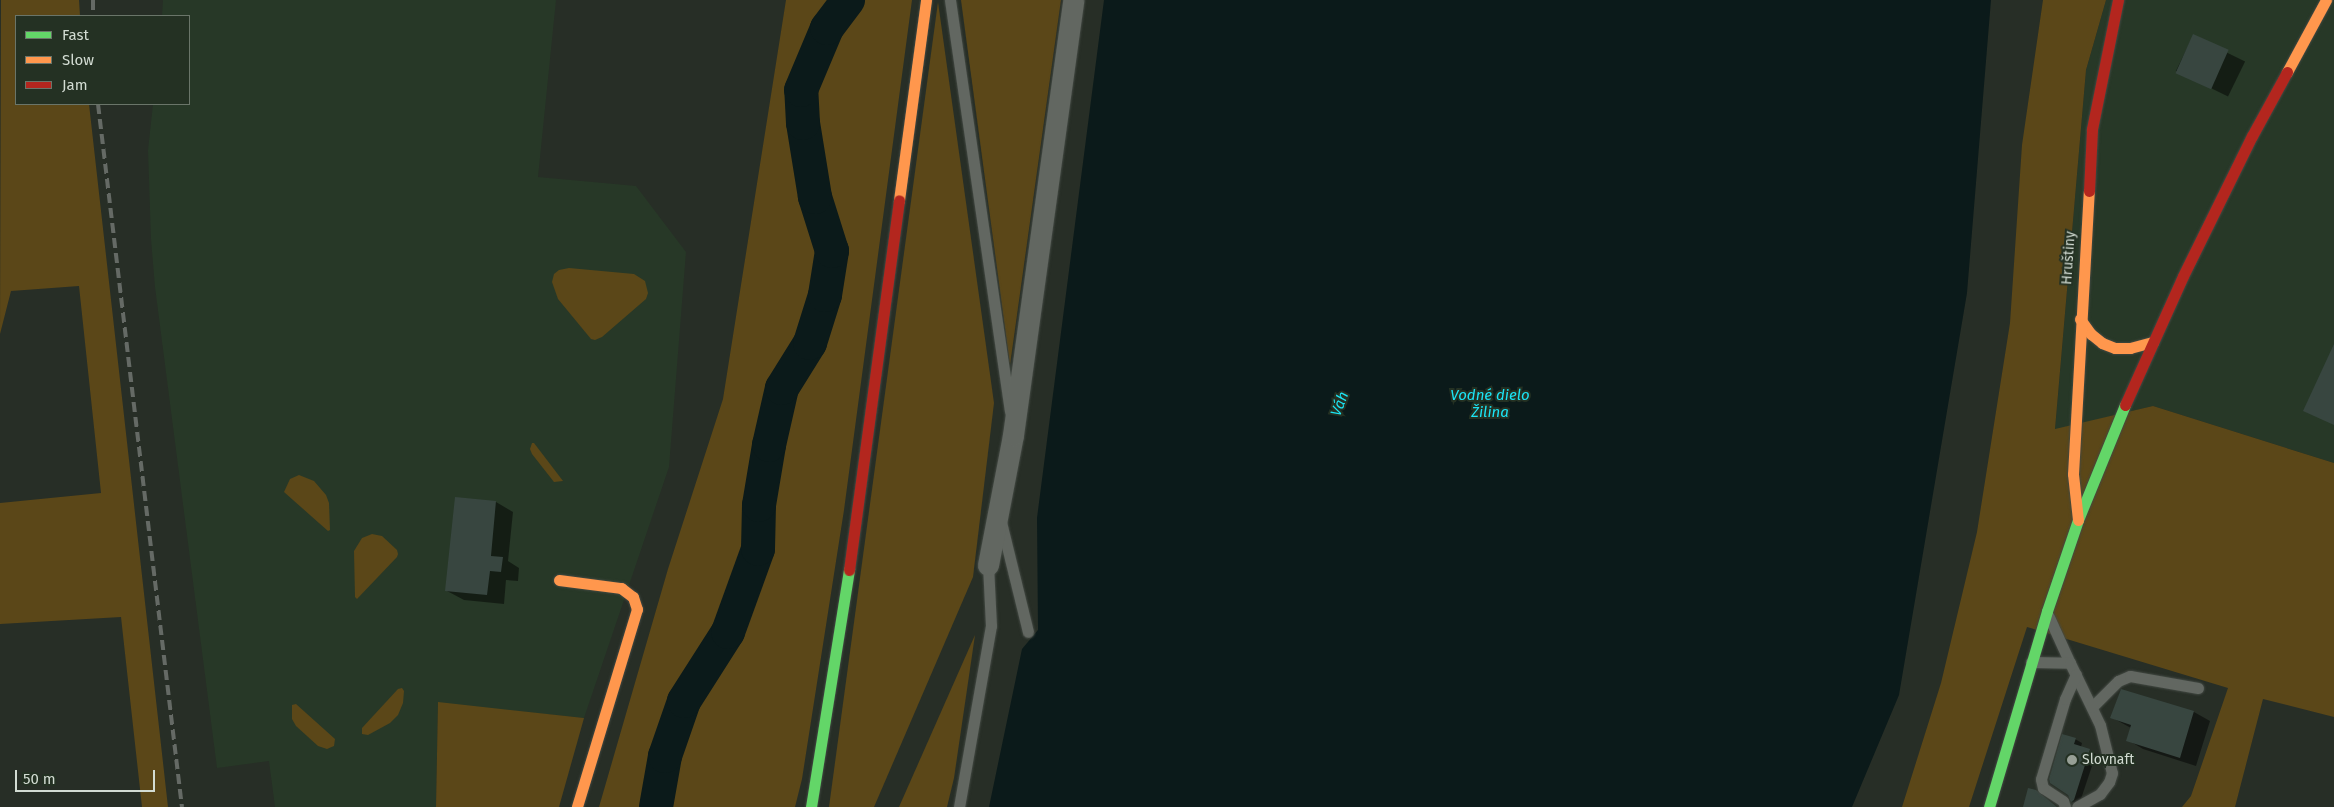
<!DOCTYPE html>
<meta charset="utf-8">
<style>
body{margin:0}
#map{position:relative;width:2334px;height:807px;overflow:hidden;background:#272e26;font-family:"Fira Sans",sans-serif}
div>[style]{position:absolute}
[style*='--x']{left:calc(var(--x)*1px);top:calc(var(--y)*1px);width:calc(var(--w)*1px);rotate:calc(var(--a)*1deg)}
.built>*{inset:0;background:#273827}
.green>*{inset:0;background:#5b4718}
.water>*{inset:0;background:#0b1a1a}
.shadow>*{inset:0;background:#0007;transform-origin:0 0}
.river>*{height:34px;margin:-17px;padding:0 17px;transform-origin:17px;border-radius:17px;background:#0b1a1a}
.building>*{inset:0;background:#384640;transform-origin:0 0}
.roads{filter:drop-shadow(0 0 1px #434943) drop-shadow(0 0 1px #434943)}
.lane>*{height:11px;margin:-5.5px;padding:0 5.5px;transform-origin:5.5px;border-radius:5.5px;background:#626761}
.street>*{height:21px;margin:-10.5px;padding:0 10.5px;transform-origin:10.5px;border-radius:10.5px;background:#626761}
.fast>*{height:11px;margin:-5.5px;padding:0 5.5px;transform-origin:5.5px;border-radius:5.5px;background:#63d668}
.slow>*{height:11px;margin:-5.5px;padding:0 5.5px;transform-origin:5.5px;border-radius:5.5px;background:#ff974d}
.jam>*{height:11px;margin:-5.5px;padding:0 5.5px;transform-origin:5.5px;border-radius:5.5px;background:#b3261e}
.rail>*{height:4px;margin-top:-2px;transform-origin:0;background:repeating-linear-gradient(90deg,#656a65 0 10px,transparent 0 15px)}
.dots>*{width:14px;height:14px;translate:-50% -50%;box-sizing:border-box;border:2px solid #243123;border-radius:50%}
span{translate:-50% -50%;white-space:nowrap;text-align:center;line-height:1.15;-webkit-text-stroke:4px #243123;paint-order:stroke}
.street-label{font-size:14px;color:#d3dcd3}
.poi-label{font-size:14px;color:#d3dcd3}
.left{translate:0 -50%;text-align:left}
.water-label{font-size:15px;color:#1be5f5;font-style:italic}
.legend{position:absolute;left:15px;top:15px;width:175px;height:90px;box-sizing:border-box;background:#243123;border:1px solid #6a7569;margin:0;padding:6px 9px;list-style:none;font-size:15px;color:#d3dcd3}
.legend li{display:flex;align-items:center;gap:10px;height:25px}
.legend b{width:25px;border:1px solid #6a7569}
.scale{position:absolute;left:15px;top:770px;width:140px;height:22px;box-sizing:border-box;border:2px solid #d3dcd3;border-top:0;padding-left:6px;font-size:15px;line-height:18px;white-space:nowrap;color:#d3dcd3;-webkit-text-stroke:4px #243123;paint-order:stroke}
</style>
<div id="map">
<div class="built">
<i style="clip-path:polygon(163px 0,556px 0,538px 177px,636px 186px,686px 252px,669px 467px,584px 718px,438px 703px,436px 807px,275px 807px,269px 761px,217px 768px,155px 287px,151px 239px,148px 150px,153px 104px,189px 104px,189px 16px,162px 16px)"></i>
<i style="clip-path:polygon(2106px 0,2334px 0,2334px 463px,2153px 406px,2055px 430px,2086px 70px)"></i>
</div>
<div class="green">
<i style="clip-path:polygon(1px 0,79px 0,80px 16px,16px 16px,16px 104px,89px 104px,168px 807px,142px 807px,121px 617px,0 624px,0 503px,101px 493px,79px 286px,11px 291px,0 334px)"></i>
<i style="clip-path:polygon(786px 0,912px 0,844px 510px,802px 779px,795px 807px,599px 807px,668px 569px,723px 399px)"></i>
<i style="clip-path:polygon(961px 0,1061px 0,1010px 365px)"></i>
<i style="clip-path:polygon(2043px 0,2106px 0,2086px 70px,2055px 429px,2153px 406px,2334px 463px,2334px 717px,2263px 699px,2235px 807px,2182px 807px,2191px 796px,2228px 688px,2027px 627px,1969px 807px,1902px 807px,1941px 683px,1977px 532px,2010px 323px,2022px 145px)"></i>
<i style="clip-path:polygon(938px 2px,994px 403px,973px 577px,874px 807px,829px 807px)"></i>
<i style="clip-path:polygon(569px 268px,634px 274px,645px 281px,648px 293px,646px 299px,602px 337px,595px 340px,591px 339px,558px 299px,552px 282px,554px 274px,559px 270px)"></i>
<i style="clip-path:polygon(532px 443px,534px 443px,563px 481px,554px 482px,532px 454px,530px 449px)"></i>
<i style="clip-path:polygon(299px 475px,314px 481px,326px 495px,329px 503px,330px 530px,328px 531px,284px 492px,290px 479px)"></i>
<i style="clip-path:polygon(372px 534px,382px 536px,397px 550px,398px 554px,397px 557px,357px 599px,355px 597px,354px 551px,362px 538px)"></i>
<i style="clip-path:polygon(975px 635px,954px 778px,947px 807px,899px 807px)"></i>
<i style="clip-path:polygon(402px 688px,404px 691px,403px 703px,398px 715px,390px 723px,368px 735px,362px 734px,362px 728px,398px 689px)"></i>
<i style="clip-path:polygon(438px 702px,584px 718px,559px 807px,436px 807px)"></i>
<i style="clip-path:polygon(296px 704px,335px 739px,334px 746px,327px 749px,318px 746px,296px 726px,292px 719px,292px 705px)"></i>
</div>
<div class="water">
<i style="clip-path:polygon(1104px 0,1991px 0,1967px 293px,1899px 695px,1852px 807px,989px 807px,1022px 649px,1038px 630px,1037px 518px)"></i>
</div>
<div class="shadow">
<i style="left:2193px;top:36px;width:58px;height:39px;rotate:26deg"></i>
<i style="clip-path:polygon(456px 498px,496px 502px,513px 512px,508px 561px,519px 568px,518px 581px,506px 580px,504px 604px,464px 600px,447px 591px)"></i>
<i style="clip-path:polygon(2121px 690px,2194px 712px,2210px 721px,2196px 766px,2143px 749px,2128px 740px,2131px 728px,2111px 717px)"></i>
<i style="clip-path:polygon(2075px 739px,2082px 743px,2081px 747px,2096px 754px,2079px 805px,2072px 801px,2068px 794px,2051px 783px)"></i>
</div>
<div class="river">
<i style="--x:656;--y:807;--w:52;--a:-80"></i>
<i style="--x:665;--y:756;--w:58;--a:-70.9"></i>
<i style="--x:684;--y:701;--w:82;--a:-57.5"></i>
<i style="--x:728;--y:632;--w:88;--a:-70.1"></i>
<i style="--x:758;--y:549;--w:44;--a:-88.7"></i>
<i style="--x:759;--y:505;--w:61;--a:-80.5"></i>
<i style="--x:769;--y:445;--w:58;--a:-77.2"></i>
<i style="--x:782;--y:388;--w:53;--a:-58.1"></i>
<i style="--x:810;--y:343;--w:50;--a:-72.6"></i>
<i style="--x:825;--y:295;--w:45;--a:-81"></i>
<i style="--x:832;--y:251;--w:57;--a:-107.5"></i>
<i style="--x:815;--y:197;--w:75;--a:-99.2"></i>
<i style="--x:803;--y:123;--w:33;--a:-93"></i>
<i style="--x:801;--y:90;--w:67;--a:-67.2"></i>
<i style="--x:827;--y:28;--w:35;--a:-53"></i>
</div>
<div class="building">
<i style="left:2193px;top:34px;width:39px;height:43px;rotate:24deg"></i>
<i style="clip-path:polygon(2334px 344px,2334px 425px,2303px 411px)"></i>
<i style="clip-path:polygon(455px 497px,496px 501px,491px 556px,503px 557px,501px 572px,490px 571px,487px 595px,445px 591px)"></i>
<i style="clip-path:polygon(2121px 689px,2194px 711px,2180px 758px,2126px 741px,2131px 725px,2110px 718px)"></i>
<i style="clip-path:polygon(2062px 734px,2076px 738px,2074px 744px,2090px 749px,2074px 800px,2071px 802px,2068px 795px,2050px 783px,2049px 779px)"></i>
<i style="clip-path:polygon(2028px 788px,2036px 790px,2057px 807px,2023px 807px)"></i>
</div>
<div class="roads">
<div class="lane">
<i style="--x:950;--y:0;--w:415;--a:81.7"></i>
<i style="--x:1001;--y:522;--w:113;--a:76.2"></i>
<i style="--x:2049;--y:617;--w:51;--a:65.5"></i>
<i style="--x:2031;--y:662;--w:39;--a:1"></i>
<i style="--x:2070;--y:663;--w:69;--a:64.2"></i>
<i style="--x:2100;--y:725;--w:49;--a:76"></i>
<i style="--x:2112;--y:773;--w:9;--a:108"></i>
<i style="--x:2109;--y:782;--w:15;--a:127"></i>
<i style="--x:2100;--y:794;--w:26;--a:151"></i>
<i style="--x:2092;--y:707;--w:37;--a:-45"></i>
<i style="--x:2118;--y:681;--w:13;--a:-23"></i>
<i style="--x:2130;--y:676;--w:69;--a:10"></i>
<i style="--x:959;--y:807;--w:184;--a:-80"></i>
<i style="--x:991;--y:626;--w:61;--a:-92.8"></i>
<i style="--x:2065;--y:807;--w:6;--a:-108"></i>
<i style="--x:2063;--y:801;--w:24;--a:-147"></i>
<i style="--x:2043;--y:788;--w:9;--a:-103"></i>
<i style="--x:2041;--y:779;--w:84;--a:-73.3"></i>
<i style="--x:2065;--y:699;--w:27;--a:-66"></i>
</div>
<div class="street">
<i style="--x:988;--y:565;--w:132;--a:-79.1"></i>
<i style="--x:1013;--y:435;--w:439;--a:-82.1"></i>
</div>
<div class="fast">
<i style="--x:811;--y:807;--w:240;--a:-80.9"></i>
<i style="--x:1989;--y:807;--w:204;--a:-73.5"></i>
<i style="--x:2047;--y:611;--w:96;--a:-71.2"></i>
<i style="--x:2078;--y:520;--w:124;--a:-67.8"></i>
</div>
<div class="slow">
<i style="--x:2287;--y:72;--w:82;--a:-61.6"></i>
<i style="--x:899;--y:200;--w:202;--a:-82.3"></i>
<i style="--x:2080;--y:319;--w:19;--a:54"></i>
<i style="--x:2091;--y:334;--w:14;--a:39"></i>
<i style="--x:2102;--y:343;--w:14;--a:21"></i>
<i style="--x:2115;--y:348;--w:15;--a:0"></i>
<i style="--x:2130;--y:348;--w:24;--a:-15"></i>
<i style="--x:2078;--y:520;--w:46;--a:-96.2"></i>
<i style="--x:2073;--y:474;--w:283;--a:-86.8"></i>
<i style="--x:559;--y:580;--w:63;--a:7.4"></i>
<i style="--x:621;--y:588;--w:15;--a:37"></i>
<i style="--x:633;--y:597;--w:13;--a:72"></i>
<i style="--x:637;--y:609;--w:207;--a:106.9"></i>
</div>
<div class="jam">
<i style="--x:2089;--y:191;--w:62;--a:-87.2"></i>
<i style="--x:2092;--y:129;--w:132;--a:-78.6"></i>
<i style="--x:2125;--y:405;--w:141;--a:-65.8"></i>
<i style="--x:2183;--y:276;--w:156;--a:-63.8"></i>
<i style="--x:2252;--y:136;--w:73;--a:-61.3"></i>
<i style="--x:849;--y:570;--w:373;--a:-82.3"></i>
</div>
</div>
<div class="rail">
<i style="--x:93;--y:0;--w:16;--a:90"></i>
<i style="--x:98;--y:104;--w:708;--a:83.19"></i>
</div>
<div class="dots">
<i style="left:2072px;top:760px;background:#979f96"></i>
</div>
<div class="street-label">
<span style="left:2069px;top:258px;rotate:-86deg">Hruštiny</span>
</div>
<div class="poi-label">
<span class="left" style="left:2082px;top:760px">Slovnaft</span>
</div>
<div class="water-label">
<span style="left:1490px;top:404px">Vodné dielo<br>Žilina</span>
<span style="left:1340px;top:404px;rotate:-70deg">Váh</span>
</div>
<ul class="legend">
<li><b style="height:6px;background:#63d668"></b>Fast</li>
<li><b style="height:6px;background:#ff974d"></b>Slow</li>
<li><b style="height:6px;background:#b3261e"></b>Jam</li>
</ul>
<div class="scale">50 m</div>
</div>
